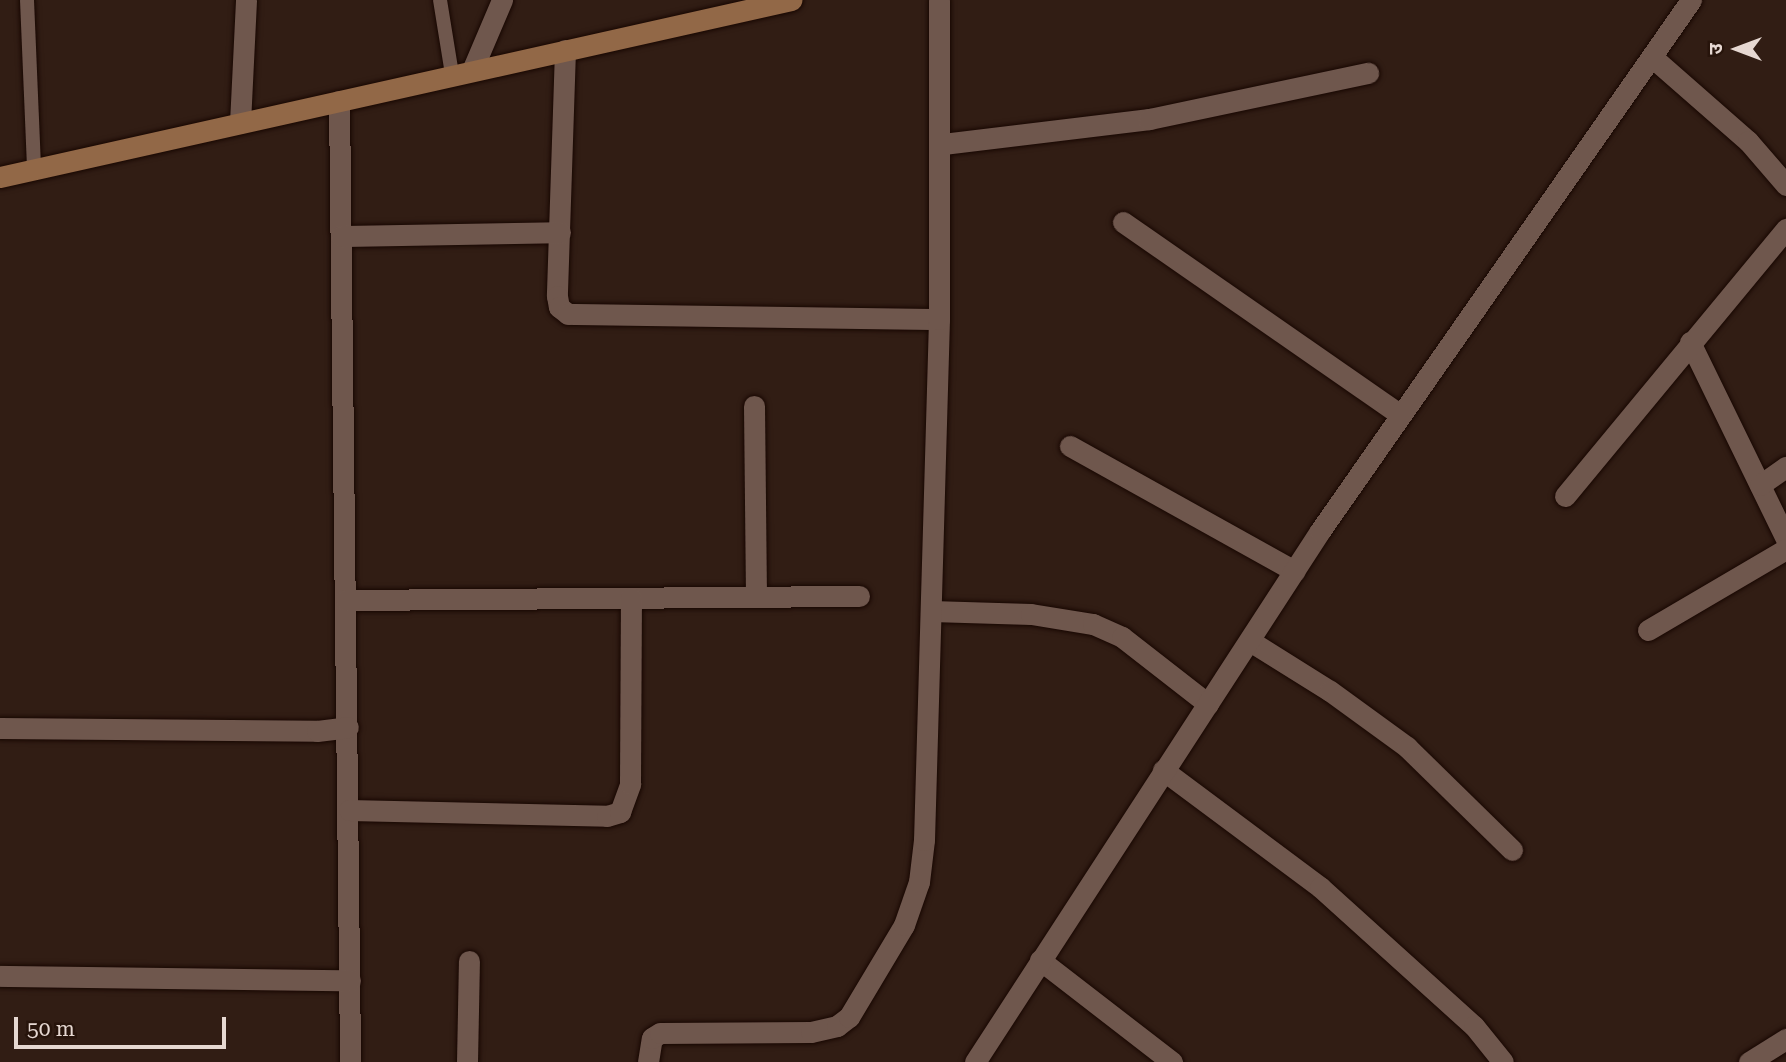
<!DOCTYPE html>
<meta charset="utf-8">
<style>
body{margin:0}
#map{position:relative;width:1786px;height:1062px;overflow:hidden;background:#311d14;font-family:"Roboto Serif","Noto Sans Devanagari",serif}
div>[style]{position:absolute}
[style*='--x']{left:calc(var(--x)*1px);top:calc(var(--y)*1px);width:calc(var(--w)*1px);rotate:calc(var(--a)*1deg)}
.roads{filter:drop-shadow(0 0 2px #180702) drop-shadow(0 0 2px #180702)}
.lane>*{height:14px;margin:-7px;padding:0 7px;transform-origin:7px;border-radius:7px;background:#6f574d}
.street>*{height:21px;margin:-10.5px;padding:0 10.5px;transform-origin:10.5px;border-radius:10.5px;background:#6f574d}
.secondary>*{height:21px;margin:-10.5px;padding:0 10.5px;transform-origin:10.5px;border-radius:10.5px;background:#926847}
span{translate:-50% -50%;white-space:nowrap;text-align:center;line-height:1.15;-webkit-text-stroke:6px #27140b;paint-order:stroke}
.north{position:absolute;left:1702px;top:14px;width:70px;height:70px;-webkit-text-stroke:5px #27140b;paint-order:stroke;rotate:270deg;font-size:19px;font-weight:700;line-height:28px;text-align:center;color:#e6d8d2}
.north::after{content:'';display:block;margin:auto;width:24px;height:32px;background:#e6d8d2;clip-path:polygon(50% 0,100% 100%,50% 72%,0 100%)}
.scale{position:absolute;left:14px;top:1017px;width:212px;height:32px;box-sizing:border-box;border:4px solid #e6d8d2;border-top:0;padding-left:9px;font-size:21px;line-height:24px;white-space:nowrap;color:#e6d8d2;-webkit-text-stroke:5px #27140b;paint-order:stroke}
</style>
<div id="map">
<div class="roads">
<div class="lane">
<i style="--x:27;--y:0;--w:170;--a:87.6"></i>
<i style="--x:440;--y:0;--w:75;--a:80.8"></i>
</div>
<div class="street">
<i style="--x:565;--y:50;--w:246;--a:91.9"></i>
<i style="--x:557;--y:296;--w:11;--a:80"></i>
<i style="--x:559;--y:307;--w:11;--a:38"></i>
<i style="--x:568;--y:314;--w:371;--a:0.8"></i>
<i style="--x:1652;--y:57;--w:128;--a:41.2"></i>
<i style="--x:1748;--y:141;--w:58;--a:49.2"></i>
<i style="--x:473;--y:68;--w:74;--a:-66.9"></i>
<i style="--x:339;--y:101;--w:961;--a:89.34"></i>
<i style="--x:240;--y:123;--w:123;--a:-87.2"></i>
<i style="--x:943;--y:144;--w:208;--a:-6.9"></i>
<i style="--x:1149;--y:119;--w:224;--a:-11.9"></i>
<i style="--x:1123;--y:222;--w:338;--a:34.8"></i>
<i style="--x:341;--y:236;--w:219;--a:-1"></i>
<i style="--x:1690;--y:342;--w:219;--a:64"></i>
<i style="--x:754;--y:406;--w:191;--a:89.4"></i>
<i style="--x:1070;--y:446;--w:257;--a:29.1"></i>
<i style="--x:1760;--y:485;--w:32;--a:-35"></i>
<i style="--x:1565;--y:496;--w:347;--a:-50.4"></i>
<i style="--x:346;--y:600;--w:513;--a:-0.45"></i>
<i style="--x:931;--y:611;--w:100;--a:1.7"></i>
<i style="--x:1031;--y:614;--w:63;--a:9.2"></i>
<i style="--x:1093;--y:624;--w:32;--a:24"></i>
<i style="--x:1122;--y:637;--w:109;--a:37.9"></i>
<i style="--x:1648;--y:630;--w:160;--a:-30.4"></i>
<i style="--x:1250;--y:641;--w:94;--a:32"></i>
<i style="--x:1330;--y:691;--w:95;--a:36"></i>
<i style="--x:1407;--y:747;--w:147;--a:44.4"></i>
<i style="--x:0;--y:728;--w:317;--a:0.5"></i>
<i style="--x:317;--y:731;--w:31;--a:-7"></i>
<i style="--x:1163;--y:770;--w:196;--a:36.7"></i>
<i style="--x:1320;--y:887;--w:207;--a:42.1"></i>
<i style="--x:1474;--y:1026;--w:46;--a:51.1"></i>
<i style="--x:349;--y:810;--w:258;--a:1.3"></i>
<i style="--x:607;--y:816;--w:14;--a:-17"></i>
<i style="--x:620;--y:812;--w:30;--a:-70"></i>
<i style="--x:630;--y:784;--w:186;--a:-89.7"></i>
<i style="--x:1040;--y:960;--w:167;--a:37.7"></i>
<i style="--x:0;--y:976;--w:350;--a:0.7"></i>
<i style="--x:467;--y:1062;--w:101;--a:-88.9"></i>
<i style="--x:648;--y:1062;--w:24;--a:-81"></i>
<i style="--x:652;--y:1038;--w:9;--a:-32"></i>
<i style="--x:660;--y:1033;--w:151;--a:-0.4"></i>
<i style="--x:811;--y:1032;--w:27;--a:-13"></i>
<i style="--x:837;--y:1026;--w:15;--a:-37"></i>
<i style="--x:849;--y:1017;--w:107;--a:-59.1"></i>
<i style="--x:904;--y:925;--w:46;--a:-70.8"></i>
<i style="--x:919;--y:882;--w:42;--a:-83.2"></i>
<i style="--x:924;--y:840;--w:521;--a:-88.35"></i>
<i style="--x:939;--y:319;--w:319;--a:-90"></i>
<i style="--x:975;--y:1062;--w:633;--a:-56.99"></i>
<i style="--x:1320;--y:531;--w:648;--a:-55.06"></i>
<i style="--x:1749;--y:1062;--w:44;--a:-31.9"></i>
</div>
<div class="secondary">
<i style="--x:0;--y:177;--w:811;--a:-12.61"></i>
</div>
</div>
<div class="north">उ</div>
<div class="scale">50 m</div>
</div>
